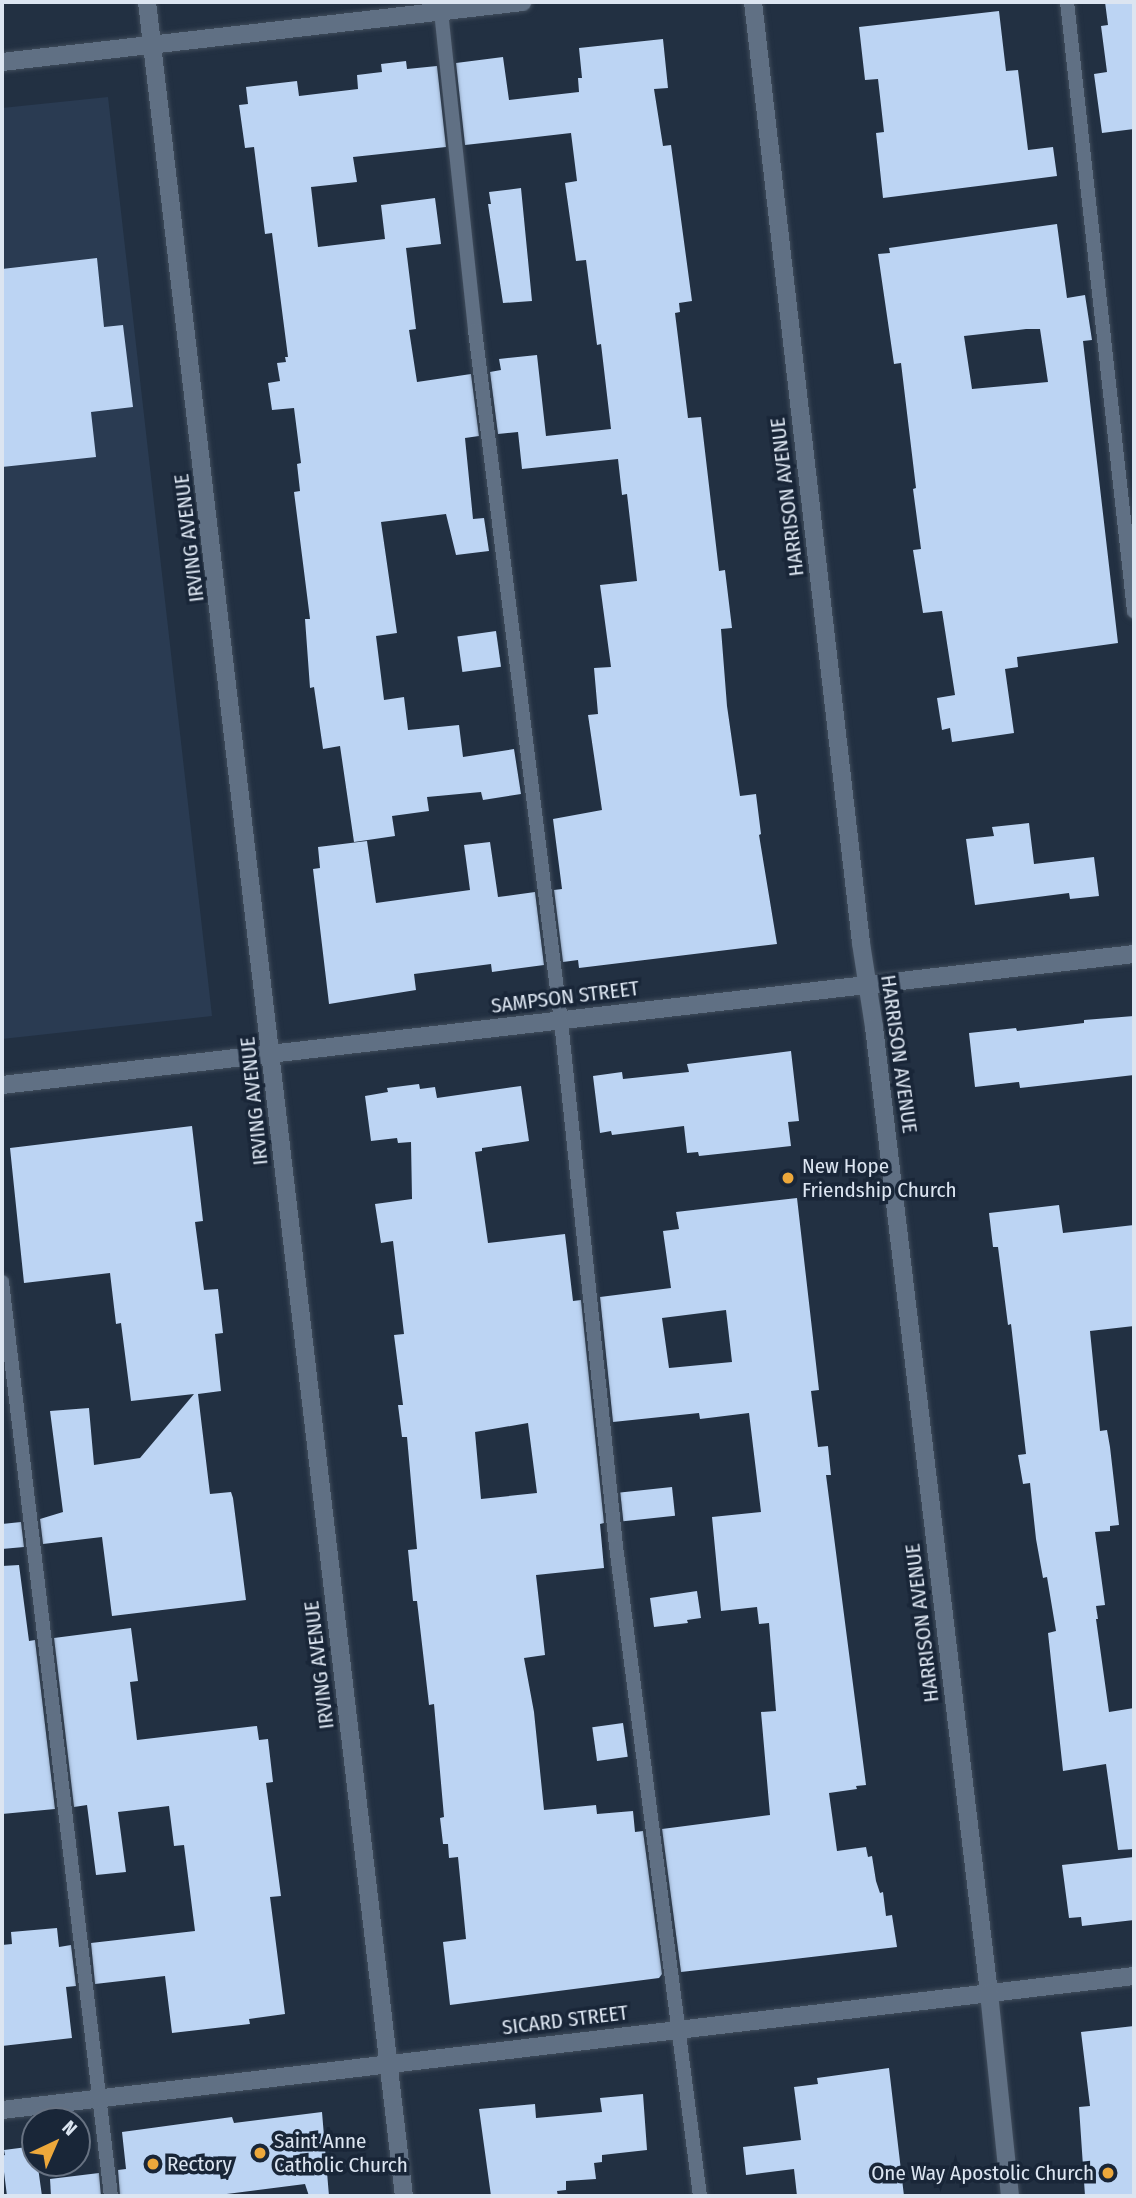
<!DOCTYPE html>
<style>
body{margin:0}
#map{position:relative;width:1136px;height:2198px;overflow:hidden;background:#223042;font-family:"Fira Sans Condensed",sans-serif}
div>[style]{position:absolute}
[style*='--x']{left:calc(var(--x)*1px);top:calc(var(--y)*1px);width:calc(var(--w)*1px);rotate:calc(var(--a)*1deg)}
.built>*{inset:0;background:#2a3b52}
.building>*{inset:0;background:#bcd4f3;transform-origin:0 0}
.roads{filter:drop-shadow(0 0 2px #414d5c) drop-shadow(0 0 2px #414d5c)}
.service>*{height:14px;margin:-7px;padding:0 7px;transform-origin:7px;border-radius:7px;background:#607084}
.minor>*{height:18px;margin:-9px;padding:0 9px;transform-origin:9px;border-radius:9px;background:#607084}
.tertiary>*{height:18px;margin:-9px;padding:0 9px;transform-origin:9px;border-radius:9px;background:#607084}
.dots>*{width:19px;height:19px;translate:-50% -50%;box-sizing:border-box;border:4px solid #192638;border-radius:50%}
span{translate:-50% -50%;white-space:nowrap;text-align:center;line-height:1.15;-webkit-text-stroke:7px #192638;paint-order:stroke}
.street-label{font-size:21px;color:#dce5f1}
.poi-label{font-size:21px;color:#dce5f1}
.left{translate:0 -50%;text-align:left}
.right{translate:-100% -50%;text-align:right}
.frame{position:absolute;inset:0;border:4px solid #dce5f1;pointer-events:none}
.north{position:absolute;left:21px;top:2107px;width:70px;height:70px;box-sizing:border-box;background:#192638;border:2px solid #677282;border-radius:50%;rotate:44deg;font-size:19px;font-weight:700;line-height:28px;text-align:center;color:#dce5f1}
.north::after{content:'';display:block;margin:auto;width:24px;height:32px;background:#eda83b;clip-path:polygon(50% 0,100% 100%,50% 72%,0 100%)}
</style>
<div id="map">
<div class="built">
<i style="clip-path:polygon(108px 97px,212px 1016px,2px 1039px,2px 108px)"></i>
</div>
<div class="building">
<i style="clip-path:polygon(1105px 2px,1134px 2px,1134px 129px,1102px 133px,1094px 74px,1107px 72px,1101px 26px,1108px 25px)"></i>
<i style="clip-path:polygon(999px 11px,1006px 71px,1018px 70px,1028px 150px,1053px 147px,1057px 176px,883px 198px,876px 133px,884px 132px,878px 79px,865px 80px,859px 27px)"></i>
<i style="clip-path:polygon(663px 39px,668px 88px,654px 89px,663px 146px,671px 145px,692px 301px,679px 303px,680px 312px,675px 313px,688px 418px,701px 417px,719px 571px,725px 570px,732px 628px,721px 629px,727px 706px,740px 796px,756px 794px,761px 834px,759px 835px,777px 944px,579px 968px,578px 960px,563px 962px,554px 890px,562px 889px,553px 819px,602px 810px,588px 715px,598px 714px,594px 668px,611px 667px,600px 585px,637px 581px,627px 494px,622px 495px,618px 459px,522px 469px,518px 432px,498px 434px,490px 372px,501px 370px,499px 359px,537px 355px,546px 436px,611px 429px,601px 344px,597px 345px,586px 260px,576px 261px,565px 183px,577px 181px,571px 133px,465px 145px,456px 63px,503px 57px,509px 100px,579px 92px,578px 78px,582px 78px,579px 48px)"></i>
<i style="clip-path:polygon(406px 61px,407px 69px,437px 66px,446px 147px,353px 157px,357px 182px,311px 187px,318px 247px,385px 239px,381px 205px,435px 198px,441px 244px,406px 248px,416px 329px,409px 330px,417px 382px,471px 374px,479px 436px,465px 438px,473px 519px,484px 518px,489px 551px,456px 555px,446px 514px,381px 522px,397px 633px,376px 636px,384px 700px,404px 697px,408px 730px,459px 725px,463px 757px,514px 749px,521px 794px,483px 800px,481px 792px,427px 797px,429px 811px,392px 816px,395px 836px,354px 842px,340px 746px,323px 749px,314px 687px,310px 688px,305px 619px,310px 619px,294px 492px,300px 491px,297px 464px,301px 463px,294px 408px,272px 410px,268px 383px,280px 381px,277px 363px,286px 362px,285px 357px,288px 357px,272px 233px,265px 234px,254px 147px,245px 148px,239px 105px,248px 104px,246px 87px,297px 81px,299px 96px,358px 89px,357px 75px,382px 72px,381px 64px)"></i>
<i style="clip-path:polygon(521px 188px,532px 301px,503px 303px,488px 204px,491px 204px,489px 192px)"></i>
<i style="clip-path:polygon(evenodd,1057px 224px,1067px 298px,1085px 295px,1092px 340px,1083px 341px,1118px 643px,1017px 657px,1018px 667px,1005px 669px,1014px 733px,952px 742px,950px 728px,942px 730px,937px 698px,955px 695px,942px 611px,923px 613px,913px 550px,921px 549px,913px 489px,916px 488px,901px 363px,894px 364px,878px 254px,890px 253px,889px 248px,1057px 224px,1026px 329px,1040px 329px,1048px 382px,972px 389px,964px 336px,1026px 329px)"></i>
<i style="clip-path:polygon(97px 258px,104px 327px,123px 325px,133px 407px,91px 412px,96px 457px,2px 467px,2px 269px)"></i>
<i style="left:496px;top:631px;width:36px;height:39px;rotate:82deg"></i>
<i style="clip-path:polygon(1029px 823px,1034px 864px,1094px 857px,1099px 896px,1070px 899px,1069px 893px,975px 905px,966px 839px,994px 836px,992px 827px)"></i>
<i style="clip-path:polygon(367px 841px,376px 903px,470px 890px,464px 845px,490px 842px,498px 897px,535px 892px,544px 965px,492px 972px,491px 964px,414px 974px,416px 990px,329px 1004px,313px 869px,320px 868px,318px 847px)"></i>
<i style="clip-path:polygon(1134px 1016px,1134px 1075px,1020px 1088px,1019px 1082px,975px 1087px,969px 1033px,1016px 1028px,1017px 1031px,1084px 1023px,1084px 1020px)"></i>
<i style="clip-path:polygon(791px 1051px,799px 1121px,788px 1122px,791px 1146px,699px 1156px,698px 1152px,687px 1153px,684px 1126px,612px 1135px,611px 1131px,600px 1133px,593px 1076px,622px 1072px,623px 1079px,689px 1072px,687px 1064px)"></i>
<i style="clip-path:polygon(evenodd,419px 1084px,420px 1089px,435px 1087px,437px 1098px,521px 1086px,529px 1141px,482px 1148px,482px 1151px,475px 1152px,488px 1243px,565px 1234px,573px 1301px,581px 1300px,604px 1523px,600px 1524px,604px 1568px,536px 1575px,545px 1655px,524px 1658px,534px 1712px,544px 1810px,596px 1805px,597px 1814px,633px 1811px,635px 1832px,643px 1831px,662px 1974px,659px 1978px,450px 2005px,443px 1942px,466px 1939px,458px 1857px,449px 1858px,448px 1844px,443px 1844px,440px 1818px,444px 1817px,434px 1704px,429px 1705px,417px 1601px,413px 1601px,408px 1550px,417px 1549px,407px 1437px,402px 1437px,398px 1405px,403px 1405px,394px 1335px,404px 1334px,393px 1241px,381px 1243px,375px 1204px,412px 1199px,411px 1142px,398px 1143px,397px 1138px,371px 1141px,365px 1096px,388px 1092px,387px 1088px,419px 1084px,528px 1423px,537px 1493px,481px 1499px,475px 1432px,528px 1423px)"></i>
<i style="clip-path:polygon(192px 1126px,203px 1221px,195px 1222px,204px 1290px,218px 1289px,223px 1333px,215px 1334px,221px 1391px,198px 1394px,210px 1494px,231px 1492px,233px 1498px,246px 1600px,112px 1616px,102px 1537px,43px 1544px,40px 1519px,63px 1512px,50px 1411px,89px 1408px,94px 1465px,140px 1458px,194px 1394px,131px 1401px,121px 1323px,116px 1324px,110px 1273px,24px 1283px,10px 1148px)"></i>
<i style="clip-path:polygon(evenodd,797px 1198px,819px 1390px,811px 1391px,818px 1447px,828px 1446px,831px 1475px,826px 1475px,866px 1785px,856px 1786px,857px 1789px,829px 1793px,837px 1851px,866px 1847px,868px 1857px,872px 1856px,876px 1881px,880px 1893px,883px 1892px,886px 1916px,892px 1915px,897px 1947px,681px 1972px,662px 1829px,770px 1815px,761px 1712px,776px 1711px,769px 1623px,759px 1624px,757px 1607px,721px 1611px,712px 1517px,761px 1512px,749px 1413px,700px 1419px,699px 1413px,613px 1422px,600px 1297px,671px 1288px,663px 1231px,679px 1229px,676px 1212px,797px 1198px,726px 1310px,732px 1362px,669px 1368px,662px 1318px,726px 1310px)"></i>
<i style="clip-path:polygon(1059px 1205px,1063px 1233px,1134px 1225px,1134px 1326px,1090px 1331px,1100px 1431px,1107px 1430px,1110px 1447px,1119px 1525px,1110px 1526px,1110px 1531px,1095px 1532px,1105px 1605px,1096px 1606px,1098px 1619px,1096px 1619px,1109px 1712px,1134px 1708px,1134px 1849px,1118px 1850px,1106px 1764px,1063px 1771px,1048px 1633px,1056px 1631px,1047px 1577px,1043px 1578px,1036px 1539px,1030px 1483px,1023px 1484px,1018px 1455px,1026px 1454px,1011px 1324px,1008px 1325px,998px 1247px,993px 1247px,989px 1213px)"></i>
<i style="left:672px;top:1487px;width:29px;height:52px;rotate:84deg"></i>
<i style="clip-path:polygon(21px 1522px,24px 1547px,2px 1549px,2px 1524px)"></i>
<i style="clip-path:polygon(19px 1565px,29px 1641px,35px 1640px,55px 1809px,2px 1814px,2px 1566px)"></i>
<i style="clip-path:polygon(697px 1591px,701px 1618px,687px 1620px,688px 1623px,654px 1627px,650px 1598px)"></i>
<i style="clip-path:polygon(131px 1628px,138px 1681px,130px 1682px,137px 1740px,257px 1726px,259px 1740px,268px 1739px,273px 1782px,266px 1783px,281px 1896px,270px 1897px,285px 2014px,249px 2019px,250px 2024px,172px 2033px,165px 1976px,95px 1984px,91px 1943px,195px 1931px,184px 1845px,174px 1846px,169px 1806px,118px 1812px,126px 1872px,96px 1875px,87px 1805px,74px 1807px,54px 1638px)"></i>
<i style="left:623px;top:1723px;width:34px;height:31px;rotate:82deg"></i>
<i style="clip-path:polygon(1134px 1857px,1134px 1920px,1082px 1926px,1081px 1917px,1069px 1918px,1062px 1865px)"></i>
<i style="clip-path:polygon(57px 1928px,59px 1947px,71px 1945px,76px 1986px,66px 1987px,72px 2038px,2px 2046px,2px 1945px,12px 1944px,11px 1932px)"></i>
<i style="clip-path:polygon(1134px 2026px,1134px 2196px,1085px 2196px,1079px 2107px,1090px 2106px,1081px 2032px)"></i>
<i style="clip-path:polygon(889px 2068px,904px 2196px,797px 2196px,794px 2169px,746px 2175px,743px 2147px,801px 2140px,794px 2087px,818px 2084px,817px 2078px)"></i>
<i style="clip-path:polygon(643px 2094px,647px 2150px,602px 2155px,602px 2162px,594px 2163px,596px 2179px,566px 2181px,566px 2190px,557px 2191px,558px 2196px,491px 2196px,479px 2109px,535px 2104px,536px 2118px,602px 2112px,600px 2098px)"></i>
<i style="clip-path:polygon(322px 2112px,329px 2196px,309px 2196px,305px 2184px,211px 2196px,120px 2196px,118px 2170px,126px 2169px,122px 2132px,232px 2117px,234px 2123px)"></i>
<i style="clip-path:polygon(35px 2146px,42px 2196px,7px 2196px,2px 2156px,5px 2155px,4px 2150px)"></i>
<i style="clip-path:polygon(99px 2173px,101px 2196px,51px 2196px,50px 2179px)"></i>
</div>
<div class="roads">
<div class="service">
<i style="--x:440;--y:2;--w:330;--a:83.9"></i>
<i style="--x:475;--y:330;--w:696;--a:82.91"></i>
<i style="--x:561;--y:1021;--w:528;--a:84.02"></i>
<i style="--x:616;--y:1546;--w:655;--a:82.64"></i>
<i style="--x:1067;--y:2;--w:613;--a:83.72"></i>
<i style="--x:2;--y:1282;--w:920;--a:83.2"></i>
</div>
<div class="minor">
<i style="--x:147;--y:2;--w:2209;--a:83.32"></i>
<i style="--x:2;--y:62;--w:524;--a:-6.57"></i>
<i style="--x:2;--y:2110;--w:1140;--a:-6.75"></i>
</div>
<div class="tertiary">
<i style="--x:753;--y:2;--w:947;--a:83.45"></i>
<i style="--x:861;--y:943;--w:85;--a:81.2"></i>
<i style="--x:874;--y:1027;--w:973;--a:83.21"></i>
<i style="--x:989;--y:1993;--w:204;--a:84.1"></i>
<i style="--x:2;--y:1085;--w:1140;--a:-6.6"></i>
</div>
</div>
<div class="dots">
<i style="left:788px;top:1178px;background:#eda83b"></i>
<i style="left:260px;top:2153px;background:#eda83b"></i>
<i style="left:153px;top:2164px;background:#eda83b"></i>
<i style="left:1108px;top:2173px;background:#eda83b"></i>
</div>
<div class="street-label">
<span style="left:787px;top:497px;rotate:-97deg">HARRISON AVENUE</span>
<span style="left:189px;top:538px;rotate:-97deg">IRVING AVENUE</span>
<span style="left:565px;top:997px;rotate:-7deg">SAMPSON STREET</span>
<span style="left:899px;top:1054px;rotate:82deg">HARRISON AVENUE</span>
<span style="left:254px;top:1101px;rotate:-96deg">IRVING AVENUE</span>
<span style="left:922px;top:1623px;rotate:-97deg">HARRISON AVENUE</span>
<span style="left:319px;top:1665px;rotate:-97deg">IRVING AVENUE</span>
<span style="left:565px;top:2020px;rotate:-7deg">SICARD STREET</span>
</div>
<div class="poi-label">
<span class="left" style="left:802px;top:1178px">New Hope<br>Friendship Church</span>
<span class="left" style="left:274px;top:2153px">Saint Anne<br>Catholic Church</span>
<span class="left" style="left:167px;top:2164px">Rectory</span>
<span class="right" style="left:1094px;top:2173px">One Way Apostolic Church</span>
</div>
<div class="frame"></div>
<div class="north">N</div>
</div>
